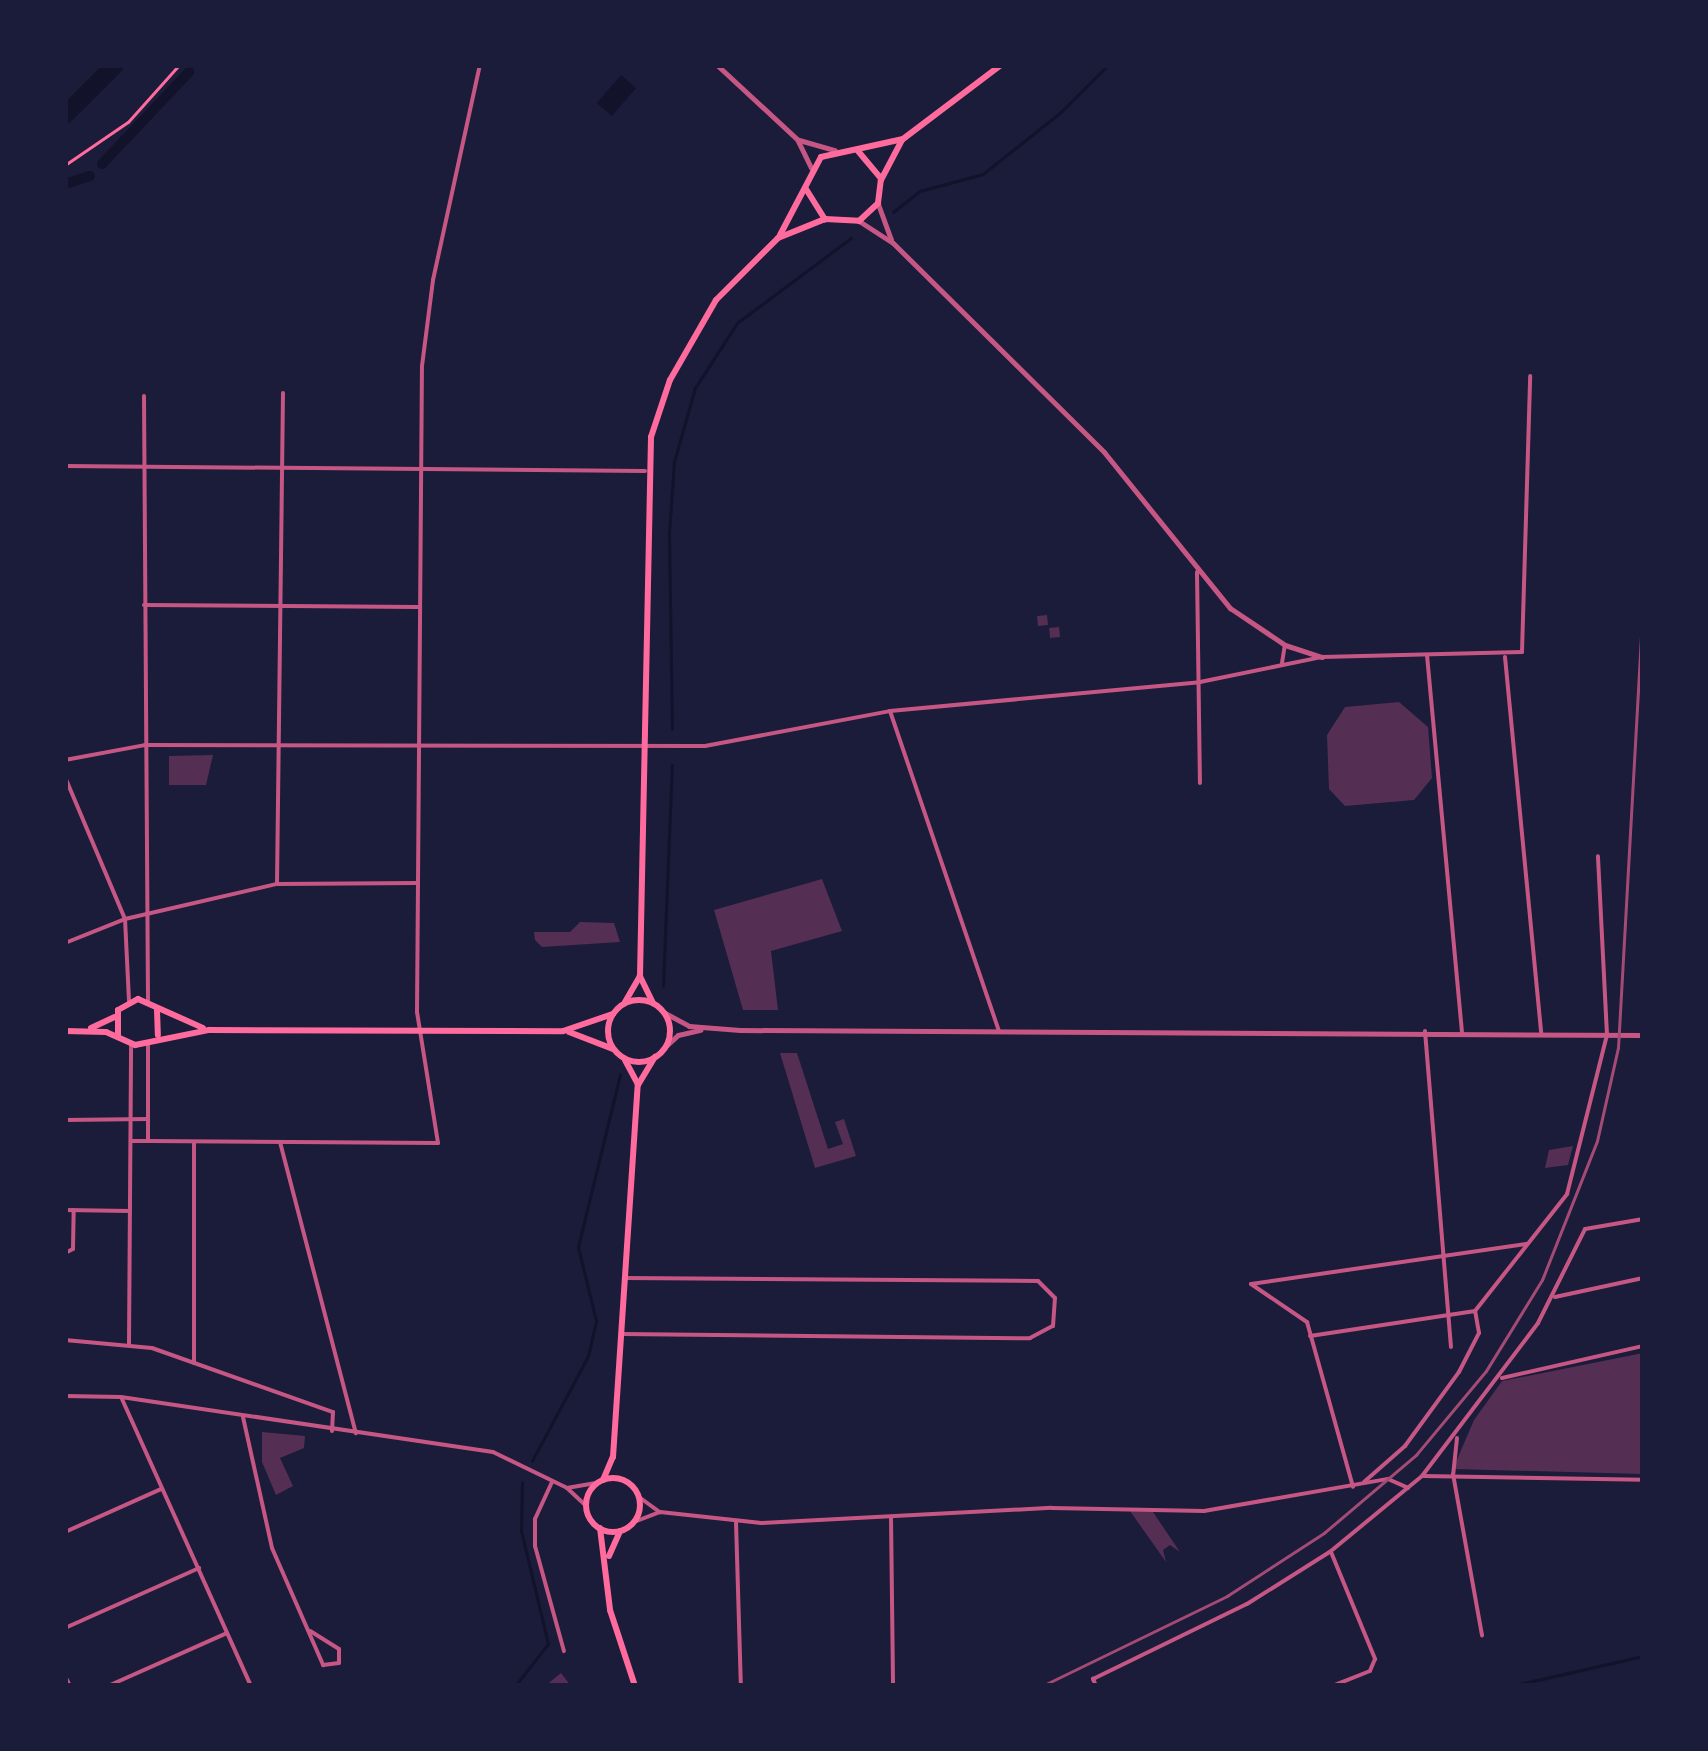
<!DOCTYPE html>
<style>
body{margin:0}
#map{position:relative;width:1708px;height:1751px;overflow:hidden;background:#1b1b3a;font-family:"Sofia Sans Condensed",sans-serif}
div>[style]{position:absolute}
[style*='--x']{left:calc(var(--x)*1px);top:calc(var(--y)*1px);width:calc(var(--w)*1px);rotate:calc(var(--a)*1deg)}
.water>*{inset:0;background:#12122b;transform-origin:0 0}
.stream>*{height:2.5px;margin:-1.25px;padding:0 1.25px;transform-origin:1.25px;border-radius:1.25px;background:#12122b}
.canal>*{height:10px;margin:-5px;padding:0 5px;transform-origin:5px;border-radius:5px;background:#12122b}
.river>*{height:18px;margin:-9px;padding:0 9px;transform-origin:9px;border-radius:9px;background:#12122b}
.building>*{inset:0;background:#542f53;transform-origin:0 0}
.path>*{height:2.5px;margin:-1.25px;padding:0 1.25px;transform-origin:1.25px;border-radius:1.25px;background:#ff6b9d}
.minor>*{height:4px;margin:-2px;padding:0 2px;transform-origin:2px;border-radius:2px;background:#c65784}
.tertiary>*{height:5px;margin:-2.5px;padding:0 2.5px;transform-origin:2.5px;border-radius:2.5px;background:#c65784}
.secondary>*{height:6px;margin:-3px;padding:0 3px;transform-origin:3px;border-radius:3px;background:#ff6b9d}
.secondary>.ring{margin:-3px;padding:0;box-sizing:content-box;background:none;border:6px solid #ff6b9d;border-radius:50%}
.rail>*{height:2.5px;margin:-1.25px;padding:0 1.25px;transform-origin:1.25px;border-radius:1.25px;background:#a44b75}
span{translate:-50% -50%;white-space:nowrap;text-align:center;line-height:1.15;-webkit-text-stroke:9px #1b1b3a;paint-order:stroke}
.frame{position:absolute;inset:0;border:68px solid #1b1b3a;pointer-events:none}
</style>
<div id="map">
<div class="water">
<i style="left:621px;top:75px;width:20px;height:37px;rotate:41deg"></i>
</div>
<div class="stream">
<i style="--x:893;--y:212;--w:34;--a:-38"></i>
<i style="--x:920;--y:191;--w:65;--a:-15.1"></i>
<i style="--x:983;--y:174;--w:100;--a:-38.5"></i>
<i style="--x:1061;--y:112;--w:66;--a:-45"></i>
<i style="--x:672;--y:729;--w:196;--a:-90.9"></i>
<i style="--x:669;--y:533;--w:71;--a:-86"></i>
<i style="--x:674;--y:462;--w:77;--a:-74.2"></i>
<i style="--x:695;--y:388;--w:77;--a:-57.1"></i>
<i style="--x:737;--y:323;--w:142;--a:-36.7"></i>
<i style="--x:663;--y:986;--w:221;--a:-87.7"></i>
<i style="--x:532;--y:1461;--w:119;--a:-61.9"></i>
<i style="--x:588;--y:1356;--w:36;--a:-77"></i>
<i style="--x:596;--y:1321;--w:76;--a:-103.7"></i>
<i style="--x:578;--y:1247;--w:177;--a:-76.3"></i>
<i style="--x:515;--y:1686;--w:53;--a:-51.8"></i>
<i style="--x:548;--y:1644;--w:116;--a:-103.4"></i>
<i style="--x:521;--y:1531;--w:48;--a:-88.8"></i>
<i style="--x:1511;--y:1686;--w:135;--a:-12.8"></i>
</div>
<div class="canal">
<i style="--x:102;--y:164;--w:127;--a:-46.6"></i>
<i style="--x:65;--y:184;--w:26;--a:-18"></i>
</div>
<div class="river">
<i style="--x:65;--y:115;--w:71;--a:-45"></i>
</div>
<div class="building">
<i style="left:1047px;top:615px;width:10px;height:10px;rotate:84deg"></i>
<i style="left:1059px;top:627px;width:10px;height:10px;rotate:84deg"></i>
<i style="clip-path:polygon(1399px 702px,1428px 727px,1432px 778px,1414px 800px,1345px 806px,1329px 789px,1327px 735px,1345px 707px)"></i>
<i style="clip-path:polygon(213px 755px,206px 785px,169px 785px,169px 756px)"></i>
<i style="clip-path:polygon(822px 879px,842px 931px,771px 951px,778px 1010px,743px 1010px,714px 910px)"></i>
<i style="clip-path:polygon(580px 922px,614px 923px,620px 942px,542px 947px,535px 940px,534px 932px,570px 932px)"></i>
<i style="clip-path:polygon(780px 1053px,797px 1053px,828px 1149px,843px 1144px,835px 1122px,844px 1119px,856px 1156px,815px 1168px)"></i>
<i style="clip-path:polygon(1573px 1146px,1568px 1165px,1545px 1168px,1549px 1150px)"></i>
<i style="clip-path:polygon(1643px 1353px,1643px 1474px,1453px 1469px,1474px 1420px,1502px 1381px)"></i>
<i style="clip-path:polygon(262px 1432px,305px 1436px,304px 1448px,280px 1458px,293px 1486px,276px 1495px,262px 1462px)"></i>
<i style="clip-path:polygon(1130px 1511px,1153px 1512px,1180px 1552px,1170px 1545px,1163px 1550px,1166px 1562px)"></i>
<i style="clip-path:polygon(561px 1673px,571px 1686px,545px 1686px)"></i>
</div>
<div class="path">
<i style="--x:65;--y:165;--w:76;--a:-34.3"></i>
<i style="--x:128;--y:122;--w:76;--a:-48.2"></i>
</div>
<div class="minor">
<i style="--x:144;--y:396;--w:605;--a:89.62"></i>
<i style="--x:65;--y:466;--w:580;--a:0.49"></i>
<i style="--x:1197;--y:572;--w:211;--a:89.2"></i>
<i style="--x:144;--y:605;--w:274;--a:0.4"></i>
<i style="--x:1427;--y:655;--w:378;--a:84.7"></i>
<i style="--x:1505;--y:657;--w:377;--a:84.5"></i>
<i style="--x:1282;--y:663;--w:18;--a:-81"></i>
<i style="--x:890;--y:711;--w:339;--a:71.2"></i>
<i style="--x:65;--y:760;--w:81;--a:-10.6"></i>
<i style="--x:145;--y:745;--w:560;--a:0.1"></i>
<i style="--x:705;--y:746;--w:188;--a:-10.7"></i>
<i style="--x:890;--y:711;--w:311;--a:-5.3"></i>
<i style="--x:1200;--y:682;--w:125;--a:-11.6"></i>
<i style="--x:1322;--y:657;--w:200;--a:-1.4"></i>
<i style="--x:1522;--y:652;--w:276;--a:-88.3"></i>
<i style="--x:65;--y:777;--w:154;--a:67.1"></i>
<i style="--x:125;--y:919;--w:82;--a:87.2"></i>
<i style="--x:277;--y:884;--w:491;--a:-89.3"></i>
<i style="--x:65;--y:943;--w:65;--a:-21.8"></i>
<i style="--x:125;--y:919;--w:156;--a:-13"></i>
<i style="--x:277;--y:884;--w:140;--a:-0.4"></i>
<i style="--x:1425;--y:1031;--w:317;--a:85.3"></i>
<i style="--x:148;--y:1119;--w:75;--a:-90"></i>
<i style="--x:65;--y:1120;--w:83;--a:-0.7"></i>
<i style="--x:148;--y:1119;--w:22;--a:90"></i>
<i style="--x:148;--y:1141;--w:17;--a:180"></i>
<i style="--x:148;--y:1141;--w:290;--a:0.4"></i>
<i style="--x:438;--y:1143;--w:133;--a:-99.1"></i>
<i style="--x:417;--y:1012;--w:646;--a:-89.56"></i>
<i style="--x:422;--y:366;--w:87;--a:-82.7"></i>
<i style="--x:433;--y:280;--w:220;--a:-77.7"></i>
<i style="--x:280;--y:1142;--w:301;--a:75.4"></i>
<i style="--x:65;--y:1210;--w:65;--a:0.9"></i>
<i style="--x:65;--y:1253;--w:9;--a:-27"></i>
<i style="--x:73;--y:1249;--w:39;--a:-89"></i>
<i style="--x:1251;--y:1284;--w:278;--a:-8.3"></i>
<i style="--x:1251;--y:1284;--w:68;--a:34.2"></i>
<i style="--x:1307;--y:1322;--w:171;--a:74.4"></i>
<i style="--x:1555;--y:1297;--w:90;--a:-12.2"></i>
<i style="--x:622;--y:1334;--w:408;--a:0.6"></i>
<i style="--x:1030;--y:1338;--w:26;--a:-28"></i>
<i style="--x:1053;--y:1326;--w:28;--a:-86"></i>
<i style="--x:1055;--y:1298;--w:24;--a:-135"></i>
<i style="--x:1038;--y:1281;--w:414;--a:-179.6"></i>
<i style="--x:1310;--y:1336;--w:167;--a:-8.6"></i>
<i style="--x:1475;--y:1311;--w:149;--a:-51.8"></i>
<i style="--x:1567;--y:1194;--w:164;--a:-75.9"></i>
<i style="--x:1607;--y:1035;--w:179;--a:-92.9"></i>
<i style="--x:65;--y:1340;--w:87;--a:5.3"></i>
<i style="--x:152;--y:1348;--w:192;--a:19.5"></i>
<i style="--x:129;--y:1344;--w:301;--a:-89.6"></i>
<i style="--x:194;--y:1363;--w:221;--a:-90"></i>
<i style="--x:1502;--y:1378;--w:145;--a:-12.8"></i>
<i style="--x:65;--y:1396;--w:56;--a:1"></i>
<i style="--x:121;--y:1397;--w:376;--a:8.4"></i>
<i style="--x:493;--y:1452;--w:82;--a:25.9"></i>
<i style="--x:567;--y:1488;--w:26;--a:43"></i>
<i style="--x:122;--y:1399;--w:315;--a:65.8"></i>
<i style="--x:243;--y:1417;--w:134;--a:77.5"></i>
<i style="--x:272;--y:1548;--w:128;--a:66.4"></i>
<i style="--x:323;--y:1665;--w:16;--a:-7"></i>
<i style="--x:339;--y:1663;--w:14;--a:-90"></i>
<i style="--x:339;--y:1649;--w:34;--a:-148"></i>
<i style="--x:332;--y:1431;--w:19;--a:-87"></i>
<i style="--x:1457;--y:1438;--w:36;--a:96"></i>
<i style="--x:1453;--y:1474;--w:164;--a:79.8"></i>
<i style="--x:1423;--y:1476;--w:220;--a:1"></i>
<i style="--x:552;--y:1482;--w:41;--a:114.7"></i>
<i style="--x:535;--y:1519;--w:27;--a:90"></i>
<i style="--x:535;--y:1546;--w:109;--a:74.6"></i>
<i style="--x:1364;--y:1482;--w:55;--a:-41.3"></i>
<i style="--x:1405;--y:1446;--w:92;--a:-53.9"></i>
<i style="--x:1459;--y:1372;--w:44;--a:-62.9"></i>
<i style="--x:1479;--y:1333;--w:22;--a:-100"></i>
<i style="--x:567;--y:1488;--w:29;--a:-10"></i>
<i style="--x:639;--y:1497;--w:26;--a:36"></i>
<i style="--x:660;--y:1512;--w:102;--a:6.2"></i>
<i style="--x:761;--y:1523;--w:291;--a:-3"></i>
<i style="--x:1052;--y:1508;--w:152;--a:1.1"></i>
<i style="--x:1204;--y:1511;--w:187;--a:-9.9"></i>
<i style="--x:1388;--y:1479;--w:22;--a:24"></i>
<i style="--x:891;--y:1517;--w:169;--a:89.3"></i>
<i style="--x:634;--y:1522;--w:28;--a:-21"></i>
<i style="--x:736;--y:1522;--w:164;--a:88.3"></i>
<i style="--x:65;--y:1532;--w:105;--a:-24.1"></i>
<i style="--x:1331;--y:1552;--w:116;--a:67.6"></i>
<i style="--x:1375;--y:1659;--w:13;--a:113"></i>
<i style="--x:1370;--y:1671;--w:41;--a:158.5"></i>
<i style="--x:65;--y:1628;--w:147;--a:-24.1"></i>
<i style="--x:65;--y:1676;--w:11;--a:63"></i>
<i style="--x:108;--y:1686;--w:130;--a:-24"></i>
<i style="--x:1096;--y:1686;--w:8;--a:-113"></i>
<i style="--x:1093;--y:1679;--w:171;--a:-26"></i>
<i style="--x:1247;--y:1604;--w:99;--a:-32.2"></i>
<i style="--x:1331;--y:1551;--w:118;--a:-39.5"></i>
<i style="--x:1422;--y:1476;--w:192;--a:-52.8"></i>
<i style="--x:1538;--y:1323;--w:105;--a:-63.4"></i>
<i style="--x:1585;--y:1229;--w:59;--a:-9.8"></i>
</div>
<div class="tertiary">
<i style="--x:717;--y:65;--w:109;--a:42.8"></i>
<i style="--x:797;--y:139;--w:32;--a:64"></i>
<i style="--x:799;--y:140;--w:37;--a:16"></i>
<i style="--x:878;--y:204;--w:38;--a:70"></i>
<i style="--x:859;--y:221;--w:40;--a:32.9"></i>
<i style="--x:893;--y:243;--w:297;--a:44.7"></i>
<i style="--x:1104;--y:452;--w:201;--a:51.1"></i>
<i style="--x:1230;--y:608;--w:66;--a:33.9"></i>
<i style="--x:1285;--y:645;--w:39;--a:18"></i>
<i style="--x:663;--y:1012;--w:30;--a:28"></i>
<i style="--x:689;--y:1026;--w:51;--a:4.5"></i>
<i style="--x:740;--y:1030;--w:903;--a:0.32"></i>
<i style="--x:666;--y:1046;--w:16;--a:-43"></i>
<i style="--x:678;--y:1035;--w:23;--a:-13"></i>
</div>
<div class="secondary">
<i style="--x:858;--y:151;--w:35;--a:50"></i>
<i style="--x:806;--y:189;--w:36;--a:58"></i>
<i style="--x:825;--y:219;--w:34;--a:3"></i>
<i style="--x:859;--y:221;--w:26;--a:-43"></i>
<i style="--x:878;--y:203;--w:23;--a:-83"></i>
<i style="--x:881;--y:180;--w:45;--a:-62.3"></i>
<i style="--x:780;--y:235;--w:88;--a:-62.3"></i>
<i style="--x:821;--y:157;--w:84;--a:-12.4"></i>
<i style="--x:903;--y:139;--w:123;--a:-37.1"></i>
<i class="ring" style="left:608px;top:1000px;width:56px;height:56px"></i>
<i style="--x:625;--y:1002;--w:30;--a:-60"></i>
<i style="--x:653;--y:1003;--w:30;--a:-116"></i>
<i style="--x:640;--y:976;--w:539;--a:-88.83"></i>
<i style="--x:651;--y:437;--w:60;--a:-71.6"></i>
<i style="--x:670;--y:380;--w:92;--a:-60.1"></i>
<i style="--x:716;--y:300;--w:88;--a:-45"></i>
<i style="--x:778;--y:238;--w:51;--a:-22"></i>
<i style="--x:157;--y:1010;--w:25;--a:88"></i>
<i style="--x:91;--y:1028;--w:26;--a:-25"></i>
<i style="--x:65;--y:1031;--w:41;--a:1.4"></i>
<i style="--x:106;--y:1032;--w:32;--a:24"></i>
<i style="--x:135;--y:1045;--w:76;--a:-11.5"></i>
<i style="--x:209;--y:1030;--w:354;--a:0.2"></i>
<i style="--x:563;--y:1031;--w:53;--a:-18.8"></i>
<i style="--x:569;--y:1032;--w:47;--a:21.1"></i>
<i style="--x:118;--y:1035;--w:25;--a:-90"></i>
<i style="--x:118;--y:1010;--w:23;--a:-29"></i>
<i style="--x:138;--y:999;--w:71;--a:24"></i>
<i style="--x:625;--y:1060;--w:27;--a:62"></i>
<i class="ring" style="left:586px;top:1478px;width:48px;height:48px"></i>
<i style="--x:603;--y:1480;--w:25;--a:-67"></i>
<i style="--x:613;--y:1457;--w:373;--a:-86.2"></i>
<i style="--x:638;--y:1085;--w:33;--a:-59"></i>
<i style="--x:600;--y:1528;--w:83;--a:83"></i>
<i style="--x:610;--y:1610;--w:80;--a:71.8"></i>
<i style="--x:609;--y:1556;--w:27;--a:-66"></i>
</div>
<div class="rail">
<i style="--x:1042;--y:1686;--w:206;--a:-25.9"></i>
<i style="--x:1227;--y:1596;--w:116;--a:-33"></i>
<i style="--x:1324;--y:1533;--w:121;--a:-40.3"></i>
<i style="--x:1416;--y:1455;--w:109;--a:-50.2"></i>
<i style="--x:1486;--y:1371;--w:107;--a:-58.4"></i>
<i style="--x:1542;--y:1280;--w:149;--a:-68.4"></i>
<i style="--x:1597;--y:1141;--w:95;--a:-77.3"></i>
<i style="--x:1618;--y:1048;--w:443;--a:-86.8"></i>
</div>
<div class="frame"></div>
</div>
